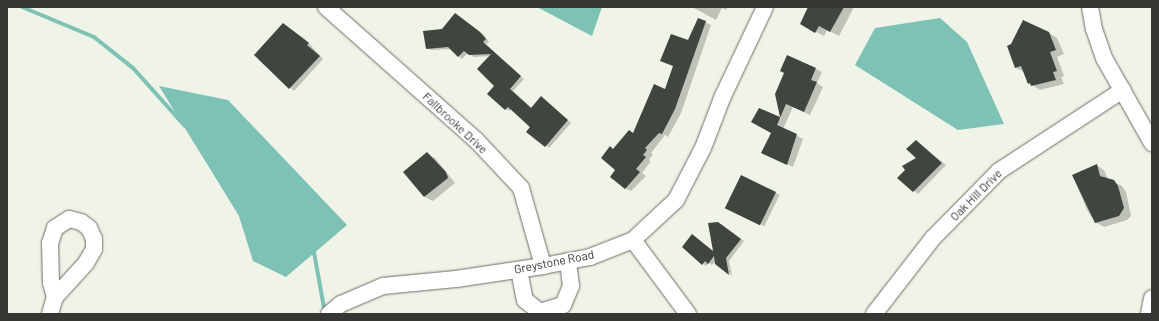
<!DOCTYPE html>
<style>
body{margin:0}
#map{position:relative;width:1159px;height:321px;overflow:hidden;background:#eff3e8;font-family:Barlow,sans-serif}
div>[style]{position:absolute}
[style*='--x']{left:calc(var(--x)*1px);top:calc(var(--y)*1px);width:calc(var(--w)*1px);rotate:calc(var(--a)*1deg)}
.water>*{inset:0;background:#7ec2b6}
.shadow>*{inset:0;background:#0003;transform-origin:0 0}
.stream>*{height:4px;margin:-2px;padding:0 2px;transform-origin:2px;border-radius:2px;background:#7ec2b6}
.building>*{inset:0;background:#3e463f;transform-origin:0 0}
.roads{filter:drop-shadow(0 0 1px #6c6f65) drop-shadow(0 0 1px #6c6f65)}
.minor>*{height:16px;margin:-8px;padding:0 8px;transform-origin:8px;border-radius:8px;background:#fff}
span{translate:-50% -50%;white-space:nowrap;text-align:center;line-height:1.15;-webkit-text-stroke:4px #fff;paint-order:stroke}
.street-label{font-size:12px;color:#363733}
.frame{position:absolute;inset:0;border:8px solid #363733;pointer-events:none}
</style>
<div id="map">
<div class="water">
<i style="clip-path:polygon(537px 7px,602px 7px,592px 36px)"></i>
<i style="clip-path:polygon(940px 18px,967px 42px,1004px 124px,958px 130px,855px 65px,875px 28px)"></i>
<i style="clip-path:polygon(159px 86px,228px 100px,347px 225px,286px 277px,253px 261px,239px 216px)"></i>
</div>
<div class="shadow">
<i style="clip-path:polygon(692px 7px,728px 7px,726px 10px,722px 8px,716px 20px)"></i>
<i style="clip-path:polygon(809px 7px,854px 7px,839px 36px,827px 30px,824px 36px,801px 24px)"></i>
<i style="clip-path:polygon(459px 16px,484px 35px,489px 42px,486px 44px,524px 79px,513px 91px,532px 108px,541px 97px,571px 123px,549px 148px,512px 109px,510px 111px,506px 109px,496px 86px,490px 56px,474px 57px,468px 53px,462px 59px,451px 49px,431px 50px,427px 48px,442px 30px)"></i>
<i style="clip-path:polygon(705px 22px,711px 25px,681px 113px,668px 137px,665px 135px,651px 153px,653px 154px,649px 160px,651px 161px,642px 173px,646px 176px,631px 191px,625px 188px,617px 170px,614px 149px,634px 134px,665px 90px,689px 42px)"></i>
<i style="clip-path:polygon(283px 24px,305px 39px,323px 59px,294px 91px,255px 55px)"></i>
<i style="clip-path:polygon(1049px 33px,1057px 38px,1064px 54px,1057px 57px,1064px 76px,1061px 77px,1064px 84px,1040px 90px,1029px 83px,1024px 72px,1016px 68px)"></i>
<i style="clip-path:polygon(816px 69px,822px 72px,817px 83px,823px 87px,810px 115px,793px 107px,783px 129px,803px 139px,793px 167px,769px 156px,772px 133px,759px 109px,781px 119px,776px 94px)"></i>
<i style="clip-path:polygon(920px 144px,946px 165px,918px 194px,899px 178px,917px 158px)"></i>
<i style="clip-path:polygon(427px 154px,435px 158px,455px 183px,433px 201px,425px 197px,405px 172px)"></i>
<i style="clip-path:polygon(1096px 165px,1104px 170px,1108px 179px,1122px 186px,1126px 192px,1131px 216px,1127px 220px,1104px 227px,1095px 222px,1087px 210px,1073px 176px)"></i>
<i style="left:741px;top:176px;width:43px;height:35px;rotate:26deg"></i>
<i style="clip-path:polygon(722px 225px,744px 241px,729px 261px,732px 276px,716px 260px,712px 265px,709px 263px,706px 266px,683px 247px,714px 253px)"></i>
</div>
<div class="stream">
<i style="--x:22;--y:7;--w:78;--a:22.6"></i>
<i style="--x:94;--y:37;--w:50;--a:38.5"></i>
<i style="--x:133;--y:68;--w:78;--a:48.1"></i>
<i style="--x:313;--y:247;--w:67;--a:79.7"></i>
</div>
<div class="building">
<i style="clip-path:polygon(808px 7px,844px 7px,830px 32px,819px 26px,815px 33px,800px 24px)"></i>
<i style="clip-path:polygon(455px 13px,480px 32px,486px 39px,483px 42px,521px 76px,510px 89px,531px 108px,541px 96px,568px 120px,545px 147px,526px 132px,530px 127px,508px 107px,505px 110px,487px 94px,494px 86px,477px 69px,491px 54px,469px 55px,464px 51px,458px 57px,448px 47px,426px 49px,423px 31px,442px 29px)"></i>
<i style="clip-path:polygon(698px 18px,706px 21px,675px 109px,662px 134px,659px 133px,645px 148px,647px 150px,643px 155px,646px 157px,636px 169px,640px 172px,625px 189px,610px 177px,615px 170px,601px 158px,610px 146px,613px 149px,629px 130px,633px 133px,654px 84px,665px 89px,673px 66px,660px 61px,671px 34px,688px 40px)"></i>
<i style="clip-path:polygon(1023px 20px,1049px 32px,1056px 50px,1050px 52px,1057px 71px,1053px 72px,1056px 80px,1031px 86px,1030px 83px,1028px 84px,1021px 66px,1015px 68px,1007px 46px,1011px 44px)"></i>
<i style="clip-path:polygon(283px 23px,309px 43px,307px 45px,320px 56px,289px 89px,254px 55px)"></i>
<i style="clip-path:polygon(787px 55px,816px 68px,811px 80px,817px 82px,804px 112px,786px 104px,777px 125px,797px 134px,787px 165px,761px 153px,771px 133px,751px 122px,759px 108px,780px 117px,775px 94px,784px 73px,780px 71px)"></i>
<i style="clip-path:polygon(916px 140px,942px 163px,913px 192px,897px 178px,905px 170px,902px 166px,916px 158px,906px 149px)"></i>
<i style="clip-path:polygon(427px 152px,446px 172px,448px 178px,424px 197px,403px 172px)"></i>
<i style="clip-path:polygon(1097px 164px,1100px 176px,1114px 180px,1118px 186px,1124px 208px,1119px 216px,1095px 223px,1072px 175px)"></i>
<i style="left:741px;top:175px;width:39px;height:37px;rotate:26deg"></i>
<i style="clip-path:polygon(718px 222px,741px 239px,726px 258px,729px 275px,715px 264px,714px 256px,708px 264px,705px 261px,702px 265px,682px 247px,692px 234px,713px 251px,708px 223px)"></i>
</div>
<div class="roads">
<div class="minor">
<i style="--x:326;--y:7;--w:200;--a:41.6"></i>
<i style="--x:476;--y:140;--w:66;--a:46.8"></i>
<i style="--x:521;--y:188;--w:81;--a:74.2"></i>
<i style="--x:1090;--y:7;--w:22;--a:80"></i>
<i style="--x:1094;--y:29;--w:31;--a:71"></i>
<i style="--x:1104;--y:58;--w:98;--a:60.5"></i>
<i style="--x:633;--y:240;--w:92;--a:53.4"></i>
<i style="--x:519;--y:270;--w:31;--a:79"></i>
<i style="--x:525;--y:300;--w:19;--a:39"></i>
<i style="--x:540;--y:312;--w:24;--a:-17"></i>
<i style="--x:563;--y:305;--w:21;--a:-67"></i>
<i style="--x:571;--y:286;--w:25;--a:-97"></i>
<i style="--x:50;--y:314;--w:18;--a:-74"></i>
<i style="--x:55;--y:297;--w:46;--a:-47.6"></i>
<i style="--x:86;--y:263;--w:16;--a:-60"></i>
<i style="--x:94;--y:249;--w:10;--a:-90"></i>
<i style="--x:94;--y:239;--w:12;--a:-114"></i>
<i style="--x:89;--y:228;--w:10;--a:-143"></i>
<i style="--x:81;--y:222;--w:12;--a:-166"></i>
<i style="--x:69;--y:219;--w:17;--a:147"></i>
<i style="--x:55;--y:228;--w:16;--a:108"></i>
<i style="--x:50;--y:243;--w:40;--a:88.6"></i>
<i style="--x:51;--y:283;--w:15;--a:74"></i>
<i style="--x:329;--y:314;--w:16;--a:-40"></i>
<i style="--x:341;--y:304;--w:46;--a:-23.2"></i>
<i style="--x:383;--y:286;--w:73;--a:-5.5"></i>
<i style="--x:456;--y:279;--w:88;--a:-8.5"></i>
<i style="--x:543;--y:266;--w:48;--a:-10.8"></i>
<i style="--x:590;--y:257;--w:46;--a:-21.6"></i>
<i style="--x:633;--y:240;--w:59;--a:-42.9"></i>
<i style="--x:676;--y:200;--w:59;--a:-62.6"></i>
<i style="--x:703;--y:148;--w:56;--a:-69"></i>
<i style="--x:723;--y:96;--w:98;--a:-64.7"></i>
<i style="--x:874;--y:314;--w:96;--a:-52.2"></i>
<i style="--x:933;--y:238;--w:94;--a:-45.4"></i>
<i style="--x:999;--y:171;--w:148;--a:-33.2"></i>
<i style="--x:1149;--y:314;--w:16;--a:-79"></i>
</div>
</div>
<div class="street-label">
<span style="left:455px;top:123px;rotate:43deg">Fallbrooke Drive</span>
<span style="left:976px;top:195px;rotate:-45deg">Oak Hill Drive</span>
<span style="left:554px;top:262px;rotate:-11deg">Greystone Road</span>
</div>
<div class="frame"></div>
</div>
